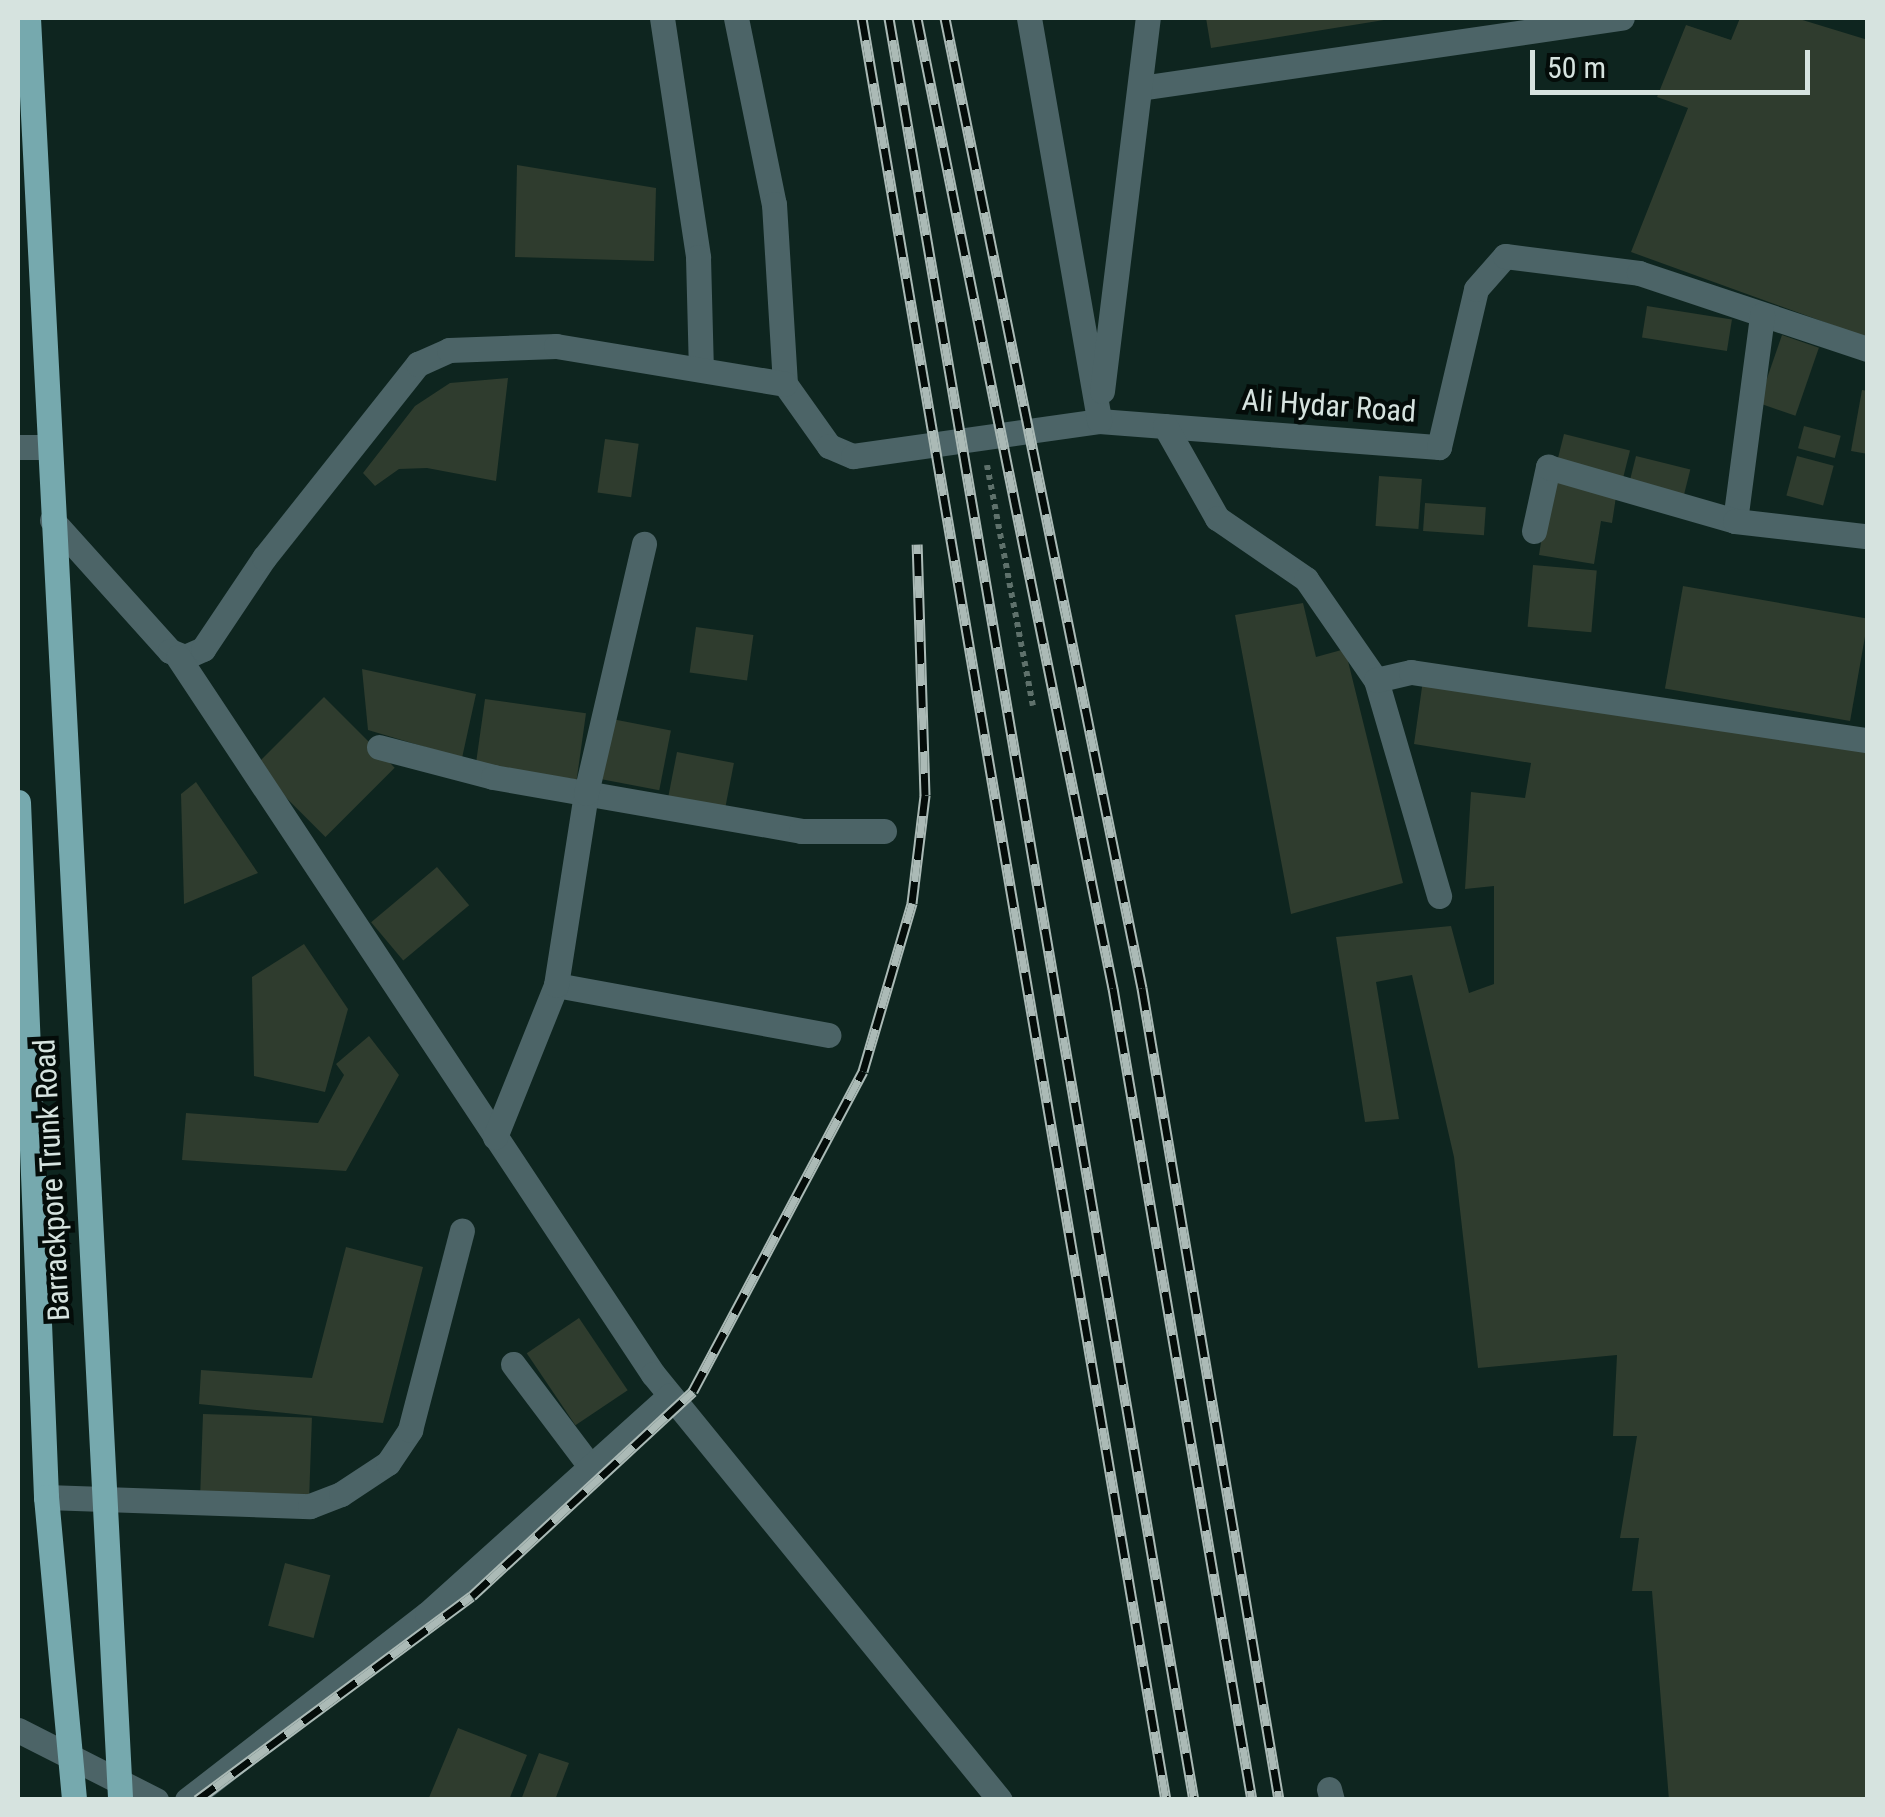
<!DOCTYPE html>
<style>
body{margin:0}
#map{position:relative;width:1885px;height:1817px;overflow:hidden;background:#0e251f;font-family:"Roboto Condensed",sans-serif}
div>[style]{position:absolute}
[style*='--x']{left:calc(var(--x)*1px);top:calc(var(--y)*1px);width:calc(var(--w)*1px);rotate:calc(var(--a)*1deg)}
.building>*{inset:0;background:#2f3c2e;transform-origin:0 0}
.path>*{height:6px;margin-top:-3px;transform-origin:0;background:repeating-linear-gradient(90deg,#5e716b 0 5px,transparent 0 10px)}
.minor>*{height:25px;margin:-12.5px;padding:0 12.5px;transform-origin:12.5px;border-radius:12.5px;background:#4c6467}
.major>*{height:25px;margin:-12.5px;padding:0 12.5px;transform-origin:12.5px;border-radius:12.5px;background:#76a9ae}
.rail>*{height:11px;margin-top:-5.5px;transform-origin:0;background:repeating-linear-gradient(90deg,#040c09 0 22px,#abbab6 0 44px);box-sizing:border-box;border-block:2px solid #abbab6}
span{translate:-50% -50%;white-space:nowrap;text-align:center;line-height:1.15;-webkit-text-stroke:9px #040c09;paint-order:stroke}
.street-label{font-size:30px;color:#d6e3df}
.frame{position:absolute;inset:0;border:20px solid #d6e3df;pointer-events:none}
.scale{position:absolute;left:1530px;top:50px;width:280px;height:45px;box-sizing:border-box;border:5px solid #d6e3df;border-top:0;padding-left:12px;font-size:30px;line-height:35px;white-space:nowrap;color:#d6e3df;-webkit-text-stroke:8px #040c09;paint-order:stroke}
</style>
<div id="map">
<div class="building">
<i style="clip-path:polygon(1206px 18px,1384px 18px,1384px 20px,1211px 48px)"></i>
<i style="clip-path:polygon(1740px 18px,1796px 18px,1868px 40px,1868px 338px,1631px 252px,1688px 108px,1657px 97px,1686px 25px,1731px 40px)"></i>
<i style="clip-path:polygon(517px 165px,656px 188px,654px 261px,515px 257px)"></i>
<i style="left:1647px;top:306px;width:86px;height:32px;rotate:9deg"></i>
<i style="left:1782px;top:335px;width:39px;height:72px;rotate:19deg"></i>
<i style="clip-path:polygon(508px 378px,496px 481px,427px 468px,399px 469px,375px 486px,363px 473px,415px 406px,450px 383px)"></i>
<i style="clip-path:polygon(1862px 390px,1868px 391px,1868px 454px,1851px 451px)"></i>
<i style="left:1804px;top:426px;width:38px;height:23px;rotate:15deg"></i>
<i style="left:1564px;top:434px;width:68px;height:28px;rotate:14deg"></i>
<i style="left:605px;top:439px;width:34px;height:54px;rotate:8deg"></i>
<i style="left:1636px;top:456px;width:56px;height:32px;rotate:14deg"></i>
<i style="left:1797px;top:456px;width:38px;height:41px;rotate:15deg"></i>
<i style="left:1379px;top:476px;width:43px;height:50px;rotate:4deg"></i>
<i style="clip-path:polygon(1551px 480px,1617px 490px,1612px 523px,1601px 521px,1594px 564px,1539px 555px)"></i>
<i style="left:1425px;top:503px;width:61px;height:28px;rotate:4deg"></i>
<i style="left:1533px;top:565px;width:64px;height:62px;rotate:5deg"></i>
<i style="left:1683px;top:586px;width:188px;height:104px;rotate:10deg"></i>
<i style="clip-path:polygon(1303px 603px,1316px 657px,1345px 649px,1403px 883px,1291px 914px,1235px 615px)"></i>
<i style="left:696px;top:627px;width:58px;height:46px;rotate:8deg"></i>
<i style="clip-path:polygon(362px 669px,476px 694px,462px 758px,368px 730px)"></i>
<i style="clip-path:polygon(1423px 680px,1868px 747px,1868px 1800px,1669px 1800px,1652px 1591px,1632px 1591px,1639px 1538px,1620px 1538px,1637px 1436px,1613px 1436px,1617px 1355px,1478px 1368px,1454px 1157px,1412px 975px,1376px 982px,1399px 1119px,1365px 1122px,1336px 937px,1451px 926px,1469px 993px,1494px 984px,1494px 886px,1465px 889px,1471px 792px,1525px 798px,1531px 763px,1414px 744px)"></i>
<i style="left:324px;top:697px;width:100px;height:98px;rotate:45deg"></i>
<i style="left:485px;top:699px;width:102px;height:67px;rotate:8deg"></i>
<i style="left:612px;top:719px;width:60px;height:61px;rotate:11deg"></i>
<i style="left:677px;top:752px;width:58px;height:50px;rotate:11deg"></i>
<i style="clip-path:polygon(196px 782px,258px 873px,184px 904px,181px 794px)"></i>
<i style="left:437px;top:867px;width:50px;height:86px;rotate:50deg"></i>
<i style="clip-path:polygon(304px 944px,348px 1009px,325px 1092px,254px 1076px,252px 977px)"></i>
<i style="clip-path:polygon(369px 1036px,399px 1075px,346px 1171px,182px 1160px,186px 1113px,318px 1123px,344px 1075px,336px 1064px)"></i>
<i style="clip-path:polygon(346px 1247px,423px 1267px,383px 1423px,199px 1404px,201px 1370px,312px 1378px)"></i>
<i style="left:579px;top:1318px;width:87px;height:63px;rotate:56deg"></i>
<i style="left:203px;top:1414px;width:109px;height:78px;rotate:2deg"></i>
<i style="left:285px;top:1563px;width:47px;height:65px;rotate:15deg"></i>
<i style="clip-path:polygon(458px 1728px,527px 1755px,509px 1800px,428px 1800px)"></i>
<i style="clip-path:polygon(539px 1753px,569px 1763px,555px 1800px,521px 1800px)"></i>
</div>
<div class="path">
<i style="--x:987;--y:465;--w:245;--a:79.2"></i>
</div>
<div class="minor">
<i style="--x:662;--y:18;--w:242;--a:81.4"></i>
<i style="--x:698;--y:257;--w:112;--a:88.5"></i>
<i style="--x:736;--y:18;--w:190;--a:78.5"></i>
<i style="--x:774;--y:204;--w:180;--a:86.5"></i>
<i style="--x:785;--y:384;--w:76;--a:54.6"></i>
<i style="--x:829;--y:446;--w:26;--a:23"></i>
<i style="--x:853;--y:456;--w:248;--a:-8.1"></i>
<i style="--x:1099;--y:421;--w:341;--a:4.4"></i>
<i style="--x:1439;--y:447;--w:162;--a:-76.8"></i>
<i style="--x:1476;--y:289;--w:44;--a:-48.7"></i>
<i style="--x:1505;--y:256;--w:135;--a:7.2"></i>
<i style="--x:1639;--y:273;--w:241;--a:18.4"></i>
<i style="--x:1029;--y:18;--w:409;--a:80.1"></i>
<i style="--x:1140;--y:88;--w:487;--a:-8.3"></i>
<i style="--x:1102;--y:391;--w:376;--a:-83"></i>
<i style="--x:1165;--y:426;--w:106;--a:60.5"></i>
<i style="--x:1217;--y:518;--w:108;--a:34.4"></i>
<i style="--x:1306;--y:579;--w:123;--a:55.3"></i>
<i style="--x:1376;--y:680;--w:225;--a:73.7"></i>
<i style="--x:18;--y:447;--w:30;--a:0"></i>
<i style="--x:52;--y:520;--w:176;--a:48"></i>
<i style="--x:170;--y:651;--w:16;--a:22"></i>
<i style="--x:185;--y:657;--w:20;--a:-24"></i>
<i style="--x:203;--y:649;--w:110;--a:-56.2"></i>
<i style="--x:264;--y:558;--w:248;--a:-51.6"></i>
<i style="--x:418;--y:364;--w:34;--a:-24"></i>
<i style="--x:449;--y:350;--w:107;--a:-2.1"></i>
<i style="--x:556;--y:346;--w:232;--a:9.4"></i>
<i style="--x:1735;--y:521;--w:208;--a:-82.5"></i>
<i style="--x:1534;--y:531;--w:66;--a:-77.7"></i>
<i style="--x:1548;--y:467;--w:195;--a:16.1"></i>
<i style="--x:1735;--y:521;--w:131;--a:6.6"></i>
<i style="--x:178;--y:657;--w:860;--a:56.48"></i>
<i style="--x:653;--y:1374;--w:549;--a:50.84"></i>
<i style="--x:1376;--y:680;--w:36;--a:-13"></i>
<i style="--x:1411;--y:672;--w:462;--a:8.5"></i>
<i style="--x:379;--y:747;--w:118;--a:14.7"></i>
<i style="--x:493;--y:777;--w:313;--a:9.9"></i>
<i style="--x:801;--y:831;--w:83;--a:0"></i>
<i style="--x:556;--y:985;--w:277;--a:10.4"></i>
<i style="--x:495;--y:1137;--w:164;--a:-68.1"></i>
<i style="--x:556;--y:985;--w:194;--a:-81.1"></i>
<i style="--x:586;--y:793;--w:256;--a:-76.9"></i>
<i style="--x:513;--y:1364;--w:133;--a:53"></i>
<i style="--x:46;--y:1497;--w:264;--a:2"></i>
<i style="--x:310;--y:1506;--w:33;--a:-21"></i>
<i style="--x:341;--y:1494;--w:56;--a:-33.4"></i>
<i style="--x:388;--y:1463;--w:40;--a:-56"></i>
<i style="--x:410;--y:1430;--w:206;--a:-75.4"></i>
<i style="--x:18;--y:1730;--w:155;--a:26.9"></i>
<i style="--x:1329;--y:1789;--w:11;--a:75"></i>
<i style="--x:187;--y:1800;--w:304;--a:-37.8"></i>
<i style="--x:427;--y:1614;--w:327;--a:-42"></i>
</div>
<div class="major">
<i style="--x:28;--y:18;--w:1784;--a:87.04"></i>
<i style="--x:18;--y:802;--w:696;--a:87.69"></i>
<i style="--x:46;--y:1497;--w:304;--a:84.7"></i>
</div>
<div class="rail">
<i style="--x:862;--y:18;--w:1808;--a:80.32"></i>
<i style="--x:889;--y:18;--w:1808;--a:80.29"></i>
<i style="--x:917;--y:18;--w:990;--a:78.58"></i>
<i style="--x:1113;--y:988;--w:824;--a:80.29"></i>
<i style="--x:945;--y:18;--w:990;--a:78.52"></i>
<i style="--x:1142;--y:988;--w:823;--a:80.42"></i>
<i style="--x:197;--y:1800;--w:342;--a:-36.6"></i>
<i style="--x:472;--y:1596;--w:301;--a:-42.8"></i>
<i style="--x:693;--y:1391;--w:362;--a:-62"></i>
<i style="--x:863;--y:1071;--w:175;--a:-73.7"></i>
<i style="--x:912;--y:903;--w:109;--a:-83.1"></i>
<i style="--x:925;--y:795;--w:251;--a:-91.8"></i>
</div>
<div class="street-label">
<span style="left:1329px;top:406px;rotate:4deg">Ali Hydar Road</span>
<span style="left:52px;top:1180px;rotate:-93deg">Barrackpore Trunk Road</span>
</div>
<div class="frame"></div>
<div class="scale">50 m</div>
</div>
